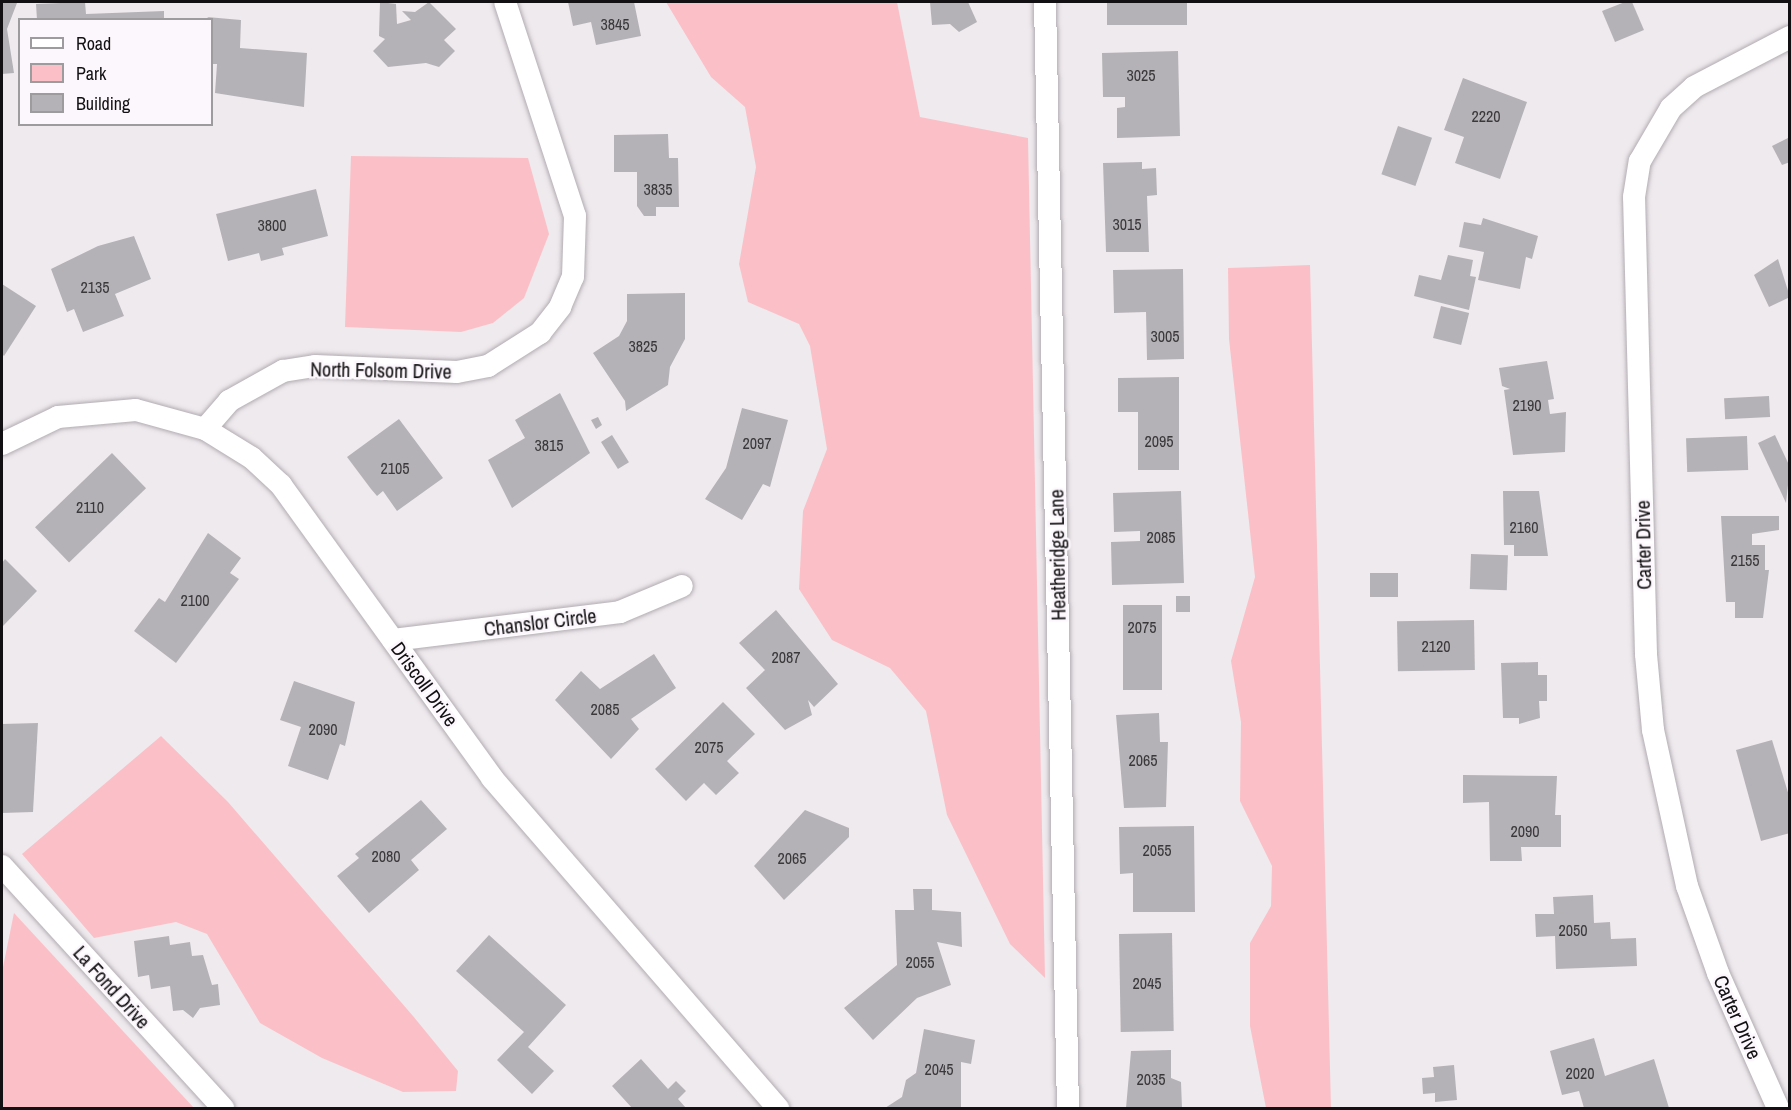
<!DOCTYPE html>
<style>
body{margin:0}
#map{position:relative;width:1791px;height:1110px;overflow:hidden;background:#efeaee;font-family:"Archivo Narrow",sans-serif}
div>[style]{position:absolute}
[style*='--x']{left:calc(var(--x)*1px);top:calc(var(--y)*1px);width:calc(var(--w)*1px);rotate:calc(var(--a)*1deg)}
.green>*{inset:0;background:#fbc0c7}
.building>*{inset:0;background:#b5b2b7;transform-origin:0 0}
.roads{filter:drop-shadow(0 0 2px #b1acb1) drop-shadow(0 0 2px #b1acb1)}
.street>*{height:22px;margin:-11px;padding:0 11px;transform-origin:11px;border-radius:11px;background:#fff}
span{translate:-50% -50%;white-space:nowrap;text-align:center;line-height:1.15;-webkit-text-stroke:5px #fcf7fc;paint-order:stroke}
.number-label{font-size:16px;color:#3b383b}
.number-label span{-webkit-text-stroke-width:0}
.street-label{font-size:20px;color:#121012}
.frame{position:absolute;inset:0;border:3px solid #121012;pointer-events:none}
.legend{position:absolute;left:18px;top:18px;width:195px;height:108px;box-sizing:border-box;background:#fcf7fc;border:2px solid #9e9b9e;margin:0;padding:8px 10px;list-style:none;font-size:18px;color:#121012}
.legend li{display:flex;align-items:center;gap:12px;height:30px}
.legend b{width:30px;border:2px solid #9e9b9e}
</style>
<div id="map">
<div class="green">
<i style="clip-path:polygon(666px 2px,897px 2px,920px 117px,1028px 138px,1045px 978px,1010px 944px,947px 815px,926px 711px,890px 668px,832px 640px,799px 589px,803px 511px,827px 449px,810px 346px,799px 324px,748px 302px,739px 264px,756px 167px,745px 107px,711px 77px)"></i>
<i style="clip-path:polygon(351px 156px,528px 158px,549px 234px,524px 298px,493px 323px,461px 332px,345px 327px)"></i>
<i style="clip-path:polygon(1310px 265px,1331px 1108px,1266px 1108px,1250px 1026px,1250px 943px,1271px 906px,1272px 866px,1240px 801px,1241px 722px,1231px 661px,1255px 577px,1229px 339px,1228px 268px)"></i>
<i style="clip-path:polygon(161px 736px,228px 802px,413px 1016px,458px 1071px,456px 1091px,403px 1092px,322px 1058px,260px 1023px,207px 934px,176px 922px,94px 938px,22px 854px)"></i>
<i style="clip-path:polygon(14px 913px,194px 1108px,2px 1108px,2px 972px)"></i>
</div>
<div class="building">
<i style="clip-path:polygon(2px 2px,17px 3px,7px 29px,14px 73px,2px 74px)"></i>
<i style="clip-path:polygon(85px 2px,86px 14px,164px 11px,164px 20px,37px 20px,36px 4px)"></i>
<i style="clip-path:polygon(380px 2px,396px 4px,397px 24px,411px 20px,402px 11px,415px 12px,429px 2px,456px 29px,444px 40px,455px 51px,439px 67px,426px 63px,388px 67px,373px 51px,385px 39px,379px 36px)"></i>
<i style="clip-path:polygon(568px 2px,634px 2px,641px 36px,596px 45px,591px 22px,573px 26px)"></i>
<i style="clip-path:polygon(930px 2px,968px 2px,977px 22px,959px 32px,950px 24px,932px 25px)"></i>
<i style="left:1107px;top:2px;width:80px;height:23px"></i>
<i style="clip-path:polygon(1625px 2px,1632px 2px,1644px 30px,1615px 42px,1602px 11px)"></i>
<i style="clip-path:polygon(207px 17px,241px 20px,240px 48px,307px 53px,304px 107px,215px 93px,217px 64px,212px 64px,212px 20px)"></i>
<i style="clip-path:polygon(1178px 51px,1180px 136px,1117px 138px,1117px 108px,1125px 107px,1125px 97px,1103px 97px,1102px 53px)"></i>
<i style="clip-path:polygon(1463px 78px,1527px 102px,1500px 179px,1455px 163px,1464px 137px,1444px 130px)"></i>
<i style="left:1398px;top:126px;width:36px;height:51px;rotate:19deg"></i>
<i style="clip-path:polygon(668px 134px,669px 158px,678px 158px,679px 207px,656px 207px,656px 216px,644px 216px,637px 206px,637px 172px,614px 172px,614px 135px)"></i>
<i style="clip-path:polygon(1790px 137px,1790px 162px,1782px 165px,1772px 146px)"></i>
<i style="clip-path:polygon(1142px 162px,1142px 169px,1156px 168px,1157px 195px,1147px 196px,1149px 252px,1106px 252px,1103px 163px)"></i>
<i style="clip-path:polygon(316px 189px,328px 236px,282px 248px,284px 255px,261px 261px,259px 253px,228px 261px,216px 214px)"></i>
<i style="clip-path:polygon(1483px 218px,1538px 236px,1532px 259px,1526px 257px,1520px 289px,1478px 280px,1484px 252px,1459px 247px,1464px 222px,1481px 225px)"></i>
<i style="clip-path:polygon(134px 236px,151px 279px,115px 294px,124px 316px,83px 332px,74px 309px,67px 312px,51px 269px,98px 246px)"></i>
<i style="clip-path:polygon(1448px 255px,1473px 260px,1470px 276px,1476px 277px,1469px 310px,1414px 296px,1419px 275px,1441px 280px)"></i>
<i style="clip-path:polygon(1778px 259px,1790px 297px,1769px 307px,1754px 275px)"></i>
<i style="clip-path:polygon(1183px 269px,1184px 359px,1147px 360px,1146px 312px,1114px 313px,1113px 270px)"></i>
<i style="clip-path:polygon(2px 284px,36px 306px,4px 356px,2px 354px)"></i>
<i style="clip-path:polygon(685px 293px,685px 339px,670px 367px,668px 385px,626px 411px,625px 401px,593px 353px,619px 336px,627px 321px,627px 294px)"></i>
<i style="left:1441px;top:306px;width:29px;height:33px;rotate:14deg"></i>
<i style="clip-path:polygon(1547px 361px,1554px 399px,1548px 400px,1550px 414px,1566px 412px,1565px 452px,1513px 455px,1504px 390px,1510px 389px,1502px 386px,1499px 368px)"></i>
<i style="clip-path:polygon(1179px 377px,1179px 470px,1138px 470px,1138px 412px,1118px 412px,1118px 378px)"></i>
<i style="clip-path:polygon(560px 393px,590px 453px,512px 508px,488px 460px,525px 438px,515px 420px)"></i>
<i style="left:1769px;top:396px;width:21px;height:45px;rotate:87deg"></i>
<i style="clip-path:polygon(742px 408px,788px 420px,770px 487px,763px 484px,742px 520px,705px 499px,726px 468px)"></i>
<i style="clip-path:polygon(598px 417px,602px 425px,596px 429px,591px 420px)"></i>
<i style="clip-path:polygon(399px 419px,443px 478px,397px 511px,383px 491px,377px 496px,371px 489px,347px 457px)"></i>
<i style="left:612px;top:435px;width:32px;height:13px;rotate:58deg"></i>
<i style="clip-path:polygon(1775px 435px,1790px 467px,1786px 503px,1758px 443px)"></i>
<i style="left:1747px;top:436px;width:34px;height:61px;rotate:88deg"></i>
<i style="left:112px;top:453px;width:49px;height:107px;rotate:46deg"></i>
<i style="clip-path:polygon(1181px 491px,1184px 583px,1112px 585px,1111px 542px,1140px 541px,1140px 531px,1114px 532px,1113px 493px)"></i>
<i style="clip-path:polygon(1503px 491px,1539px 491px,1548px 556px,1514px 556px,1514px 545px,1504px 545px)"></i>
<i style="clip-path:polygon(1721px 516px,1779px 516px,1779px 530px,1752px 534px,1752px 545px,1765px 545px,1765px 570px,1769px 570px,1763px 618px,1735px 618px,1735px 602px,1726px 602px)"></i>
<i style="clip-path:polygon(208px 533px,241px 558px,230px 573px,239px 579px,176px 663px,134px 631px,159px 598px,165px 602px)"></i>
<i style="left:1471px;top:554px;width:37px;height:35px;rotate:2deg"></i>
<i style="clip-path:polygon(5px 559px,37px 591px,2px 627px,2px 563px)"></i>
<i style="left:1370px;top:573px;width:28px;height:24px"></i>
<i style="left:1176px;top:596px;width:14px;height:16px"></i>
<i style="left:1123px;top:605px;width:39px;height:85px"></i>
<i style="clip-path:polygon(776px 610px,838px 684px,814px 707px,808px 700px,812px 715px,785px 730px,746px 688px,765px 670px,739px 643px)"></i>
<i style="left:1474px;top:620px;width:50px;height:77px;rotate:89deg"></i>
<i style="clip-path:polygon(654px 654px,676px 688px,631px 719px,639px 729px,611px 759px,555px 700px,581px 671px,600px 689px)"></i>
<i style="clip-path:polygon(1538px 662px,1538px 675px,1547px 675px,1547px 701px,1539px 701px,1540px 718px,1519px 724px,1519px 718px,1503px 718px,1501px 663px)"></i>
<i style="clip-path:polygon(294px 681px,355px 702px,345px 746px,340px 744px,328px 780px,288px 766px,301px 727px,280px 720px)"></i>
<i style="clip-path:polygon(723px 702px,755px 734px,727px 761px,739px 773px,716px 795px,704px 783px,686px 801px,655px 769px)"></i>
<i style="clip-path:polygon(1159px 713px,1160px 742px,1168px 742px,1166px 807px,1124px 808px,1116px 715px)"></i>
<i style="clip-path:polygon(38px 723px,33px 812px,2px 813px,2px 724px)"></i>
<i style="clip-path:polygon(1772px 740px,1790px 799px,1790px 833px,1761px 841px,1736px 750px)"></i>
<i style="clip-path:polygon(1463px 775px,1557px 776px,1555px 815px,1561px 815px,1561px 847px,1521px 847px,1522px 861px,1490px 861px,1489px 802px,1463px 803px)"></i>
<i style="clip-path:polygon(421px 800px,447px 829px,411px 860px,419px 870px,369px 913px,337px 876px,359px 858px,355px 854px)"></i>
<i style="clip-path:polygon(805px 810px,849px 828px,849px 837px,784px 900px,754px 866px)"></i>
<i style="clip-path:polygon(1194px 826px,1195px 912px,1133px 912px,1133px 873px,1120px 874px,1119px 827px)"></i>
<i style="clip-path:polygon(913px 889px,932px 889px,932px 910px,961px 912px,962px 947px,937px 942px,951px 985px,917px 998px,873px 1040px,844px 1008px,897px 965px,895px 910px,914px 910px)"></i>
<i style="clip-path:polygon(1593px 895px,1594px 923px,1610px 922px,1611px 939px,1636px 938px,1637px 966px,1556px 969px,1555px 936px,1536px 937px,1535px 914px,1554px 914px,1553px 897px)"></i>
<i style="left:1172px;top:933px;width:98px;height:53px;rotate:89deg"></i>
<i style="clip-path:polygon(489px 935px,566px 1005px,528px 1047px,554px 1071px,532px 1094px,497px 1060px,524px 1032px,456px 971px)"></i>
<i style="clip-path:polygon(169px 936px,170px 945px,190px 942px,192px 956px,203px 955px,212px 985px,218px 984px,220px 1005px,200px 1008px,193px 1018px,183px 1010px,173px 1011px,170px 986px,151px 989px,149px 975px,138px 977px,134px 941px)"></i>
<i style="clip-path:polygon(924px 1029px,975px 1040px,971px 1064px,961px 1062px,961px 1108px,885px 1108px,902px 1097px,906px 1080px,916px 1073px)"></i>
<i style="clip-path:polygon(1594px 1038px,1605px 1076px,1654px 1059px,1669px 1108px,1584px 1108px,1579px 1091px,1562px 1095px,1550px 1051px)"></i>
<i style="clip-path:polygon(1171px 1050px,1171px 1078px,1181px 1082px,1182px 1108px,1126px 1108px,1131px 1051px)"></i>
<i style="clip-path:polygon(641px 1059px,668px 1089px,676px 1081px,686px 1091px,678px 1099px,686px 1108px,632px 1108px,612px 1086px)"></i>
<i style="clip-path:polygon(1454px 1065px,1457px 1100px,1435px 1102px,1435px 1093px,1423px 1094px,1422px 1078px,1434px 1077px,1433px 1067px)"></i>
</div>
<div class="roads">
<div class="street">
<i style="--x:1045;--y:2;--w:1106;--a:88.81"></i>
<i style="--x:205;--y:429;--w:37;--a:-49"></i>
<i style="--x:229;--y:401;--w:62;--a:-29.1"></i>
<i style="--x:283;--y:371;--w:32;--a:-9"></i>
<i style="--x:315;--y:366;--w:142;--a:2.4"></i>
<i style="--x:457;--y:372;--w:32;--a:-11"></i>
<i style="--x:488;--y:366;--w:62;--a:-32.4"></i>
<i style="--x:540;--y:333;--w:33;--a:-52"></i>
<i style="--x:560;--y:307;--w:33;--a:-67"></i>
<i style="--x:573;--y:277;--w:61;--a:-88.1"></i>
<i style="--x:575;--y:216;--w:225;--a:-108.1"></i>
<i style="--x:2;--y:444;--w:62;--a:-25.7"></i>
<i style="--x:58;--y:417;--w:78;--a:-5.1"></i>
<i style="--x:136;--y:410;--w:72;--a:15.4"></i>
<i style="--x:205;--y:429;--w:55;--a:31.7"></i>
<i style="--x:252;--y:458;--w:40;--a:43"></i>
<i style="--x:281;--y:485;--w:361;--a:54.2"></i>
<i style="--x:492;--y:778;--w:437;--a:49.1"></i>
<i style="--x:393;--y:640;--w:229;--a:-7"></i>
<i style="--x:620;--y:612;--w:67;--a:-22.8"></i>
<i style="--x:2;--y:866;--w:328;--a:47.6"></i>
<i style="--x:1778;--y:1108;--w:148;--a:-114"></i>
<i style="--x:1718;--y:973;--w:92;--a:-109.6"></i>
<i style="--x:1687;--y:886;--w:160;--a:-102.3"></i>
<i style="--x:1653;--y:730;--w:76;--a:-95.3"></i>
<i style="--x:1646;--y:654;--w:457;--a:-91.5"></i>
<i style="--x:1634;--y:197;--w:36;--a:-81"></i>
<i style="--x:1640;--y:161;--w:61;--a:-59.7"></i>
<i style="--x:1671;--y:108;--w:31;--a:-42"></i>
<i style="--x:1694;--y:87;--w:108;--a:-27.5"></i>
</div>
</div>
<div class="number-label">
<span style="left:615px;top:24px">3845</span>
<span style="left:1141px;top:75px">3025</span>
<span style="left:1486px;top:116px">2220</span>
<span style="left:658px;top:189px">3835</span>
<span style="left:1127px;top:224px">3015</span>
<span style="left:272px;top:225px">3800</span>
<span style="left:95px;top:287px">2135</span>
<span style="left:1165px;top:336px">3005</span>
<span style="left:643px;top:346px">3825</span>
<span style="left:1527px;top:405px">2190</span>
<span style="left:1159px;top:441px">2095</span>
<span style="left:757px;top:443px">2097</span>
<span style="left:549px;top:445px">3815</span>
<span style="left:395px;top:468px">2105</span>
<span style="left:90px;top:507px">2110</span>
<span style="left:1524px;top:527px">2160</span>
<span style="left:1161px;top:537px">2085</span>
<span style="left:1745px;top:560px">2155</span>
<span style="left:195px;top:600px">2100</span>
<span style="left:1142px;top:627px">2075</span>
<span style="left:1436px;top:646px">2120</span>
<span style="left:786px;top:657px">2087</span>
<span style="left:605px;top:709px">2085</span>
<span style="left:323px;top:729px">2090</span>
<span style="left:709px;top:747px">2075</span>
<span style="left:1143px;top:760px">2065</span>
<span style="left:1525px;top:831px">2090</span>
<span style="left:1157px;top:850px">2055</span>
<span style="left:386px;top:856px">2080</span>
<span style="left:792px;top:858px">2065</span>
<span style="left:1573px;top:930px">2050</span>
<span style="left:920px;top:962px">2055</span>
<span style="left:1147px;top:983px">2045</span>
<span style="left:939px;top:1069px">2045</span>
<span style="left:1580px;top:1073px">2020</span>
<span style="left:1151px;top:1079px">2035</span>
</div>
<div class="street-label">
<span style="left:381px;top:370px;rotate:1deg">North Folsom Drive</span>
<span style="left:1643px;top:545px;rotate:-91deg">Carter Drive</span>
<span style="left:1057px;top:555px;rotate:-91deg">Heatheridge Lane</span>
<span style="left:540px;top:622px;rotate:-7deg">Chanslor Circle</span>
<span style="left:425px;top:684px;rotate:54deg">Driscoll Drive</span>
<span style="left:112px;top:987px;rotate:48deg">La Fond Drive</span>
<span style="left:1738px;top:1017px;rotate:66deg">Carter Drive</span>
</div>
<div class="frame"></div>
<ul class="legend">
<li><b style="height:8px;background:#fff"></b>Road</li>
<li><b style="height:16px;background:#fbc0c7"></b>Park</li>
<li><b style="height:16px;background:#b5b2b7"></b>Building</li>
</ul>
</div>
